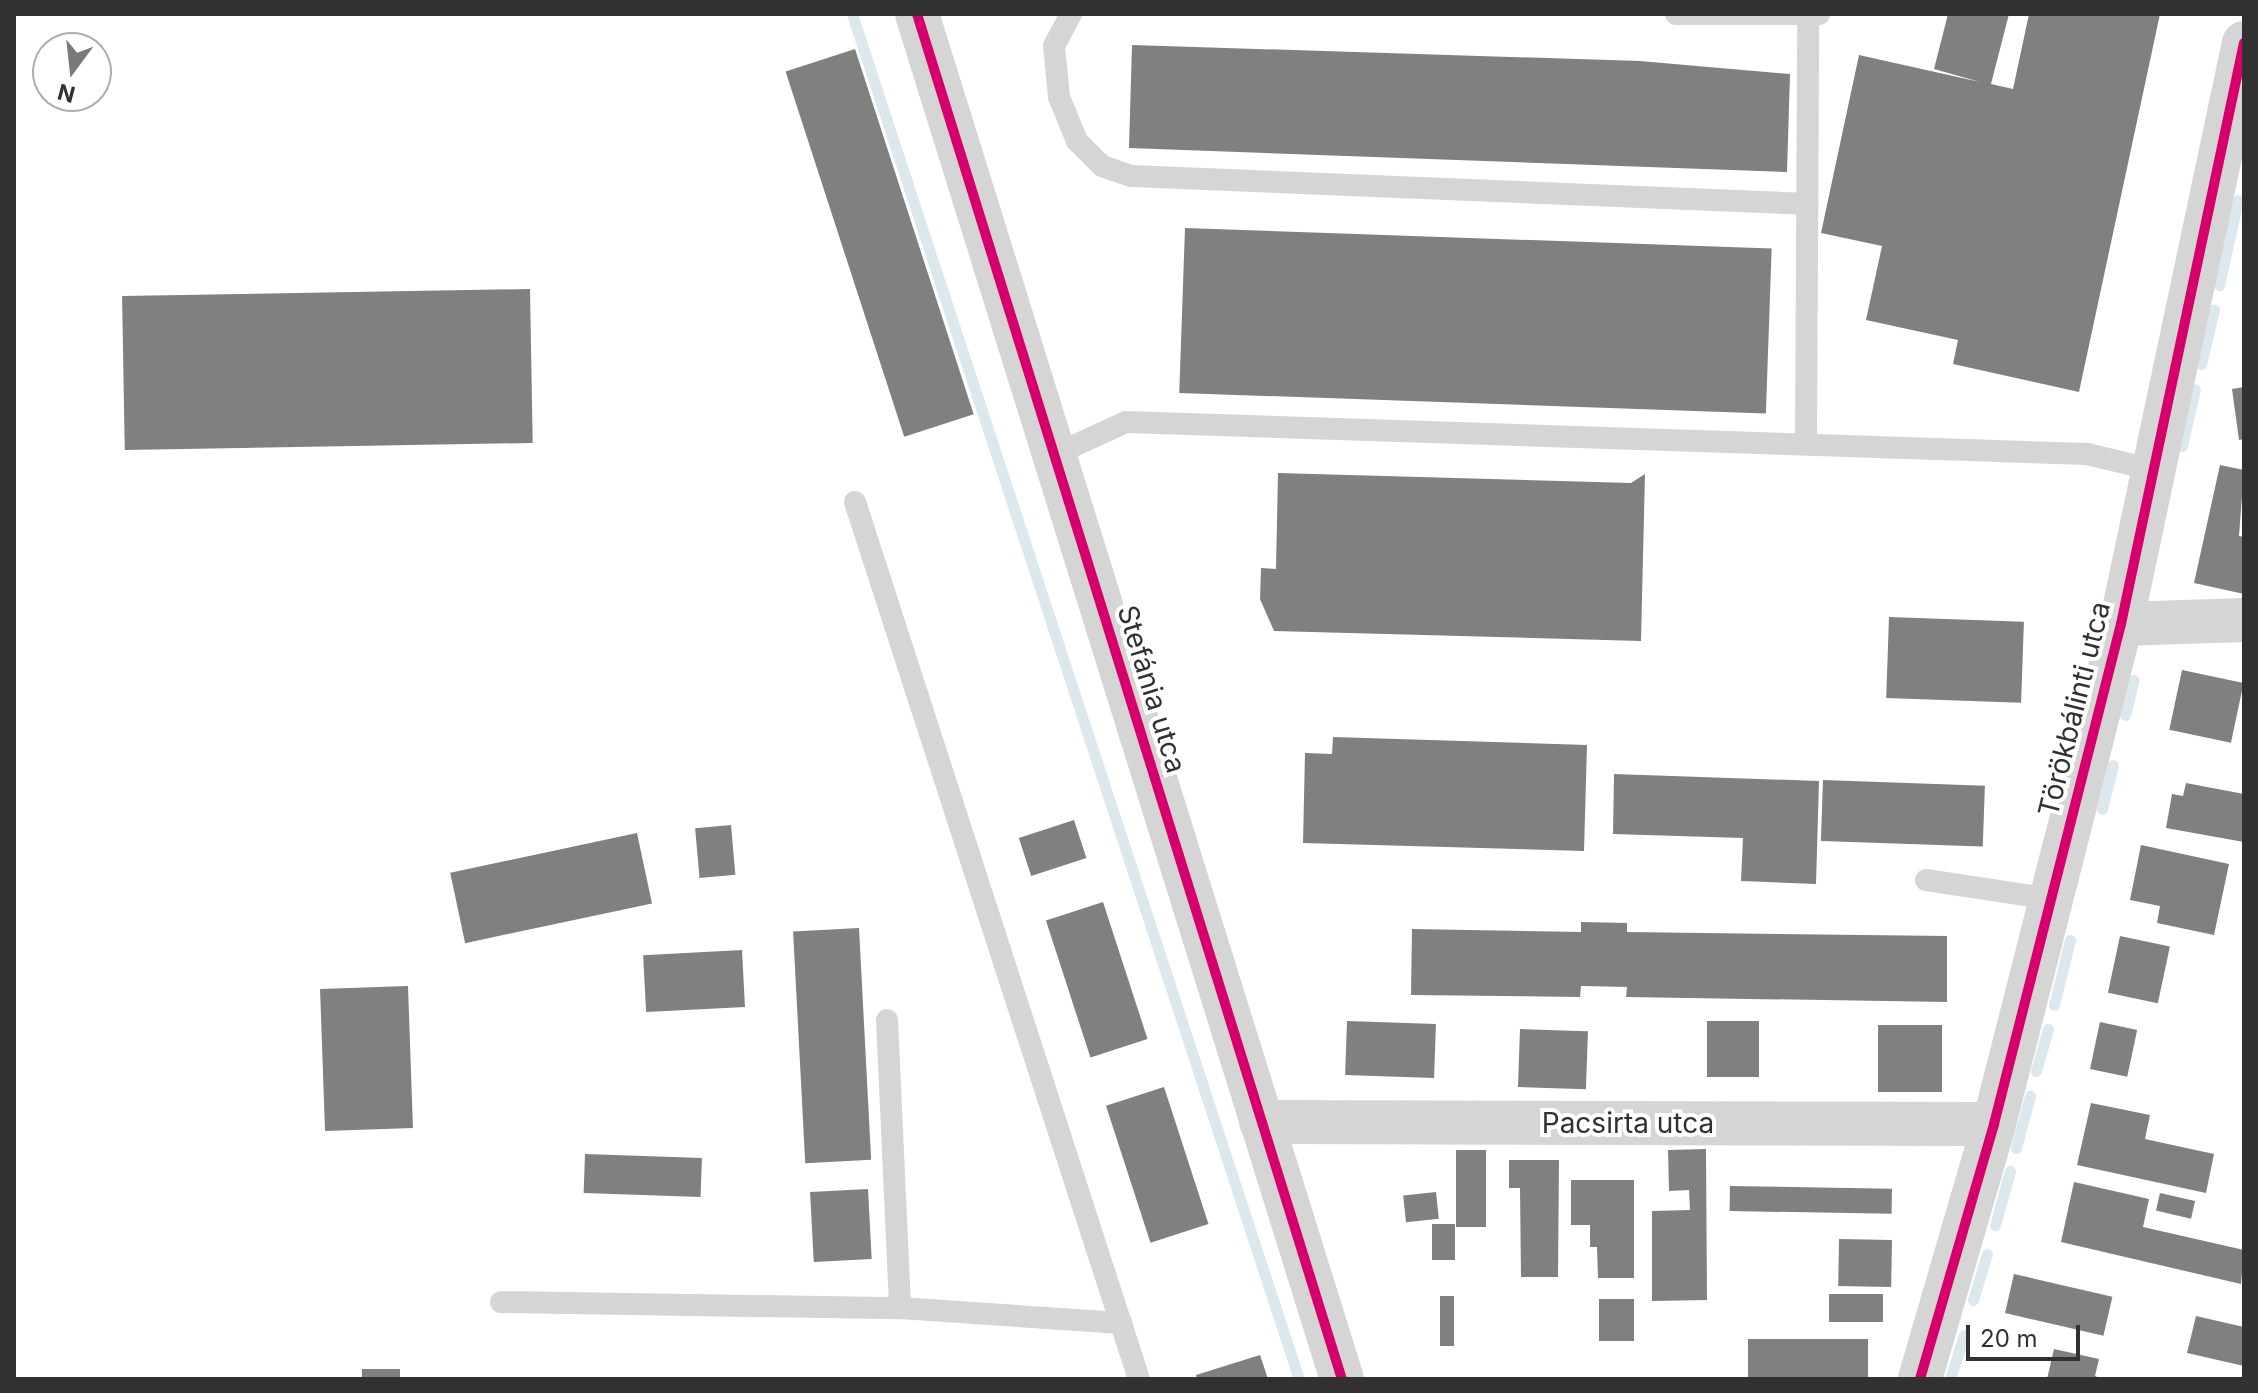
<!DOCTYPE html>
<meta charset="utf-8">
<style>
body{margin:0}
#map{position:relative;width:2258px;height:1393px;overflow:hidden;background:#fff;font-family:Inter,sans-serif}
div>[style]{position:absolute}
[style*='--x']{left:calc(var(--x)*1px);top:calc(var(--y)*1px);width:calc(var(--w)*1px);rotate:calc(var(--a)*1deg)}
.stream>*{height:11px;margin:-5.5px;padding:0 5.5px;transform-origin:5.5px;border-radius:5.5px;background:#dce8ee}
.building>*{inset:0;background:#808080;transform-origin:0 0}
.lane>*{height:22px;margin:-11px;padding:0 11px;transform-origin:11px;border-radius:11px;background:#d5d5d5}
.street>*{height:44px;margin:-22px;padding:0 22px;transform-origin:22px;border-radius:22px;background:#d5d5d5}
.cycleway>*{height:10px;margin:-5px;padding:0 5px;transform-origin:5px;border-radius:5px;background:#d6006c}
span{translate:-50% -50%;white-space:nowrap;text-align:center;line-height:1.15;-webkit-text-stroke:8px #fff;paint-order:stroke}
.street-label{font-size:28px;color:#313131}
.frame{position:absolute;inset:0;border:16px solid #313131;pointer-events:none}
.north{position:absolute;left:32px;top:32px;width:80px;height:80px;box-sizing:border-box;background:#fff;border:2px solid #adadad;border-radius:50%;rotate:195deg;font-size:22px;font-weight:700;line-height:32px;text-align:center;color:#313131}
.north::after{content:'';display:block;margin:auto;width:28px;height:36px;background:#797979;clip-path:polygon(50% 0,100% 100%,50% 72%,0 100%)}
.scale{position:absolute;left:1966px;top:1325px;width:114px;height:36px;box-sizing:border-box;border:4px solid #313131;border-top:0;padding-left:10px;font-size:24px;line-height:28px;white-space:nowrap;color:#313131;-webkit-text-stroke:6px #fff;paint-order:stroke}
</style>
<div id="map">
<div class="stream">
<i style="--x:852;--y:14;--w:1436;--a:71.87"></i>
<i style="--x:2219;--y:285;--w:87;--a:-77.4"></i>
<i style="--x:2201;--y:364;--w:56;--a:-76.5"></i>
<i style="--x:2182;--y:446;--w:58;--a:-77.2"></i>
<i style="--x:2125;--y:715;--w:36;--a:-76"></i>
<i style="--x:2102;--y:809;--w:45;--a:-76"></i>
<i style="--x:2054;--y:1005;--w:67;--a:-76.2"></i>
<i style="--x:2036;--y:1071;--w:44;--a:-74.1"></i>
<i style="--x:2016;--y:1148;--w:54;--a:-74.9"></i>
<i style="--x:1995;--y:1225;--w:56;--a:-74.5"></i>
<i style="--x:1973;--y:1300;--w:48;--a:-73.1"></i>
<i style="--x:1950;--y:1379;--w:46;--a:-72.3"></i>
</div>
<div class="building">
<i style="clip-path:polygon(1948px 14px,2009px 14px,1991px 84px,2013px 89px,2029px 14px,2160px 14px,2079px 392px,1953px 364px,1958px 340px,1866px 320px,1882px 246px,1821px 233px,1859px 55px,1980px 82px,1934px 69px)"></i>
<i style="clip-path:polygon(1132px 45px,1640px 61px,1790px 74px,1787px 172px,1129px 148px)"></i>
<i style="left:855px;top:49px;width:384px;height:73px;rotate:72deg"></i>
<i style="left:1185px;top:228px;width:587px;height:165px;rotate:2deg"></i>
<i style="left:530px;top:289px;width:154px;height:408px;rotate:89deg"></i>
<i style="clip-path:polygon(2244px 387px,2244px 439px,2239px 440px,2232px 389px)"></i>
<i style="clip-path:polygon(2220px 465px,2244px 470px,2239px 536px,2244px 537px,2244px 594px,2194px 583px)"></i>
<i style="clip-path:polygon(1278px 473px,1631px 483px,1645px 474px,1641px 641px,1274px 631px,1260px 599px,1261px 568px,1276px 569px)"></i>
<i style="left:1889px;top:617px;width:135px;height:81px;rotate:2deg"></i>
<i style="left:2182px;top:670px;width:63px;height:61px;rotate:12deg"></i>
<i style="clip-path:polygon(1333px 737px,1587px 745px,1584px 851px,1303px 843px,1305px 753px,1332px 754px)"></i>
<i style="clip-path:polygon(1614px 774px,1819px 781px,1816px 884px,1741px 881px,1743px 838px,1613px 834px)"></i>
<i style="left:1823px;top:780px;width:162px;height:61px;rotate:2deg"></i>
<i style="clip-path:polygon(2186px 783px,2244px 794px,2244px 842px,2166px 828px,2172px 794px,2183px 796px)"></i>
<i style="left:1074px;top:820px;width:40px;height:58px;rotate:72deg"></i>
<i style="left:731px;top:825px;width:50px;height:36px;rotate:85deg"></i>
<i style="left:637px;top:833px;width:72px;height:191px;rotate:78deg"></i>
<i style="clip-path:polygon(2141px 845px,2229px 864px,2214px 935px,2157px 923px,2160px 906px,2130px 900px)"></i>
<i style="left:1103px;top:902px;width:144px;height:60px;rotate:72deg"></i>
<i style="clip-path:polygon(1581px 922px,1627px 923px,1627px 932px,1947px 936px,1947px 1002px,1626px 997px,1627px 987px,1581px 986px,1580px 997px,1411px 995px,1412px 929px,1581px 932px)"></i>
<i style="left:859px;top:928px;width:232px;height:66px;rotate:87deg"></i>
<i style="left:2120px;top:936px;width:51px;height:58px;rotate:12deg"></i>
<i style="left:742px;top:950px;width:57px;height:99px;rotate:87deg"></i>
<i style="left:408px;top:986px;width:142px;height:88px;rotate:88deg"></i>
<i style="left:1347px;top:1021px;width:89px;height:54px;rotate:2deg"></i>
<i style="left:1707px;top:1021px;width:52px;height:56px"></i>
<i style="left:2100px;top:1022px;width:38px;height:48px;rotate:12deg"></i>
<i style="left:1942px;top:1025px;width:67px;height:64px;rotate:90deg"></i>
<i style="left:1520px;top:1029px;width:68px;height:58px;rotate:2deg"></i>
<i style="left:1164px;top:1087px;width:144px;height:61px;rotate:72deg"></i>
<i style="clip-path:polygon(2091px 1103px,2150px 1115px,2145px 1139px,2214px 1154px,2206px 1193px,2077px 1165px)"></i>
<i style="clip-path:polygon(1706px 1149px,1707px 1300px,1652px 1301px,1652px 1211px,1690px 1210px,1689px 1190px,1669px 1191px,1668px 1150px)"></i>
<i style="left:1456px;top:1150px;width:30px;height:77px"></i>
<i style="left:585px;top:1154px;width:117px;height:39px;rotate:2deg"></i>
<i style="clip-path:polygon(1509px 1160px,1559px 1160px,1558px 1277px,1521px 1277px,1520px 1188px,1509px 1188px)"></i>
<i style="clip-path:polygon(1571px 1180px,1634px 1180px,1634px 1278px,1598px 1278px,1597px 1247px,1590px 1247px,1590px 1225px,1571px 1225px)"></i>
<i style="clip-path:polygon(2074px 1182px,2149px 1199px,2143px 1227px,2244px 1250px,2241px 1284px,2061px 1242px)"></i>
<i style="left:1730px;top:1186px;width:162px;height:25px;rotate:1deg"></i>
<i style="left:868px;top:1189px;width:70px;height:58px;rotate:87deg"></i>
<i style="left:1436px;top:1192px;width:27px;height:33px;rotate:84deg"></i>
<i style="left:2160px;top:1193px;width:36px;height:18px;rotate:13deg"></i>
<i style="left:1432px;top:1224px;width:23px;height:36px"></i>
<i style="left:1839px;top:1239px;width:53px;height:47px;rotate:1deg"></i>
<i style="left:2014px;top:1274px;width:101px;height:40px;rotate:13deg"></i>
<i style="left:1829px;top:1294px;width:54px;height:28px"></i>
<i style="left:1440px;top:1296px;width:14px;height:50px"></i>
<i style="left:1599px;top:1299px;width:35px;height:42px"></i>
<i style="clip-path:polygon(2196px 1316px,2244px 1327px,2244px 1366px,2187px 1353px)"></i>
<i style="left:1748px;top:1339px;width:120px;height:40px"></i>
<i style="clip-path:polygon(2054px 1349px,2099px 1359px,2095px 1376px,2102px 1379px,2047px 1379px)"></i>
<i style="clip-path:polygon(1260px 1355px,1268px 1379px,1197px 1379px,1196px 1375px)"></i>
<i style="left:400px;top:1369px;width:10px;height:38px;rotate:90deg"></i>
</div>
<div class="lane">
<i style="--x:1071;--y:14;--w:36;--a:118"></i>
<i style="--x:1054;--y:46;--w:51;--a:84.4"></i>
<i style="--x:1059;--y:97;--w:48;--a:67.8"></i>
<i style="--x:1077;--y:141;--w:35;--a:45"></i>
<i style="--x:1102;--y:166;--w:31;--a:19"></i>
<i style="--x:1131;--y:176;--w:677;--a:2.37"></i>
<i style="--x:1676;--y:14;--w:143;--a:0"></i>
<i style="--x:1806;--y:443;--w:425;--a:-89.7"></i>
<i style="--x:1054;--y:455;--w:79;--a:-24.6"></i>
<i style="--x:1126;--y:422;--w:962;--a:1.91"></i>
<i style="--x:2087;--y:454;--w:69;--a:13.4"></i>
<i style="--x:855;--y:502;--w:922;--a:72.06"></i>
<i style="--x:1926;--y:880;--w:127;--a:8.6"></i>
<i style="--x:887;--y:1020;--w:288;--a:87.4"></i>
<i style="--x:501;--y:1302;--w:399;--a:0.9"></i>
<i style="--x:900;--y:1308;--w:222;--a:3.9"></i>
</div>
<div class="street">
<i style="--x:917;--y:14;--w:1430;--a:72.71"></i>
<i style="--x:2121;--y:624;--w:123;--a:-1.9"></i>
<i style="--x:1261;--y:1122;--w:733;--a:0.16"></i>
<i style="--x:1920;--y:1379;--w:266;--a:-73.8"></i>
<i style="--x:1994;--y:1124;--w:516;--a:-75.75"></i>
<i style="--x:2121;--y:624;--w:594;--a:-78.05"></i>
</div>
<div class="cycleway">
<i style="--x:917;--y:14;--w:1430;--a:72.71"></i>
<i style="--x:1920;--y:1379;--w:266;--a:-73.8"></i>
<i style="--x:1994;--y:1124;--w:516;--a:-75.75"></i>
<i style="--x:2121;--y:624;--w:594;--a:-78.05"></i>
</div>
<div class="street-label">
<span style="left:1152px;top:689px;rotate:73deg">Stefánia utca</span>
<span style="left:2074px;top:709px;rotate:-76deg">Törökbálinti utca</span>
<span style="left:1628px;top:1123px">Pacsirta utca</span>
</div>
<div class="frame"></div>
<div class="north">N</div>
<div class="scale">20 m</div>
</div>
